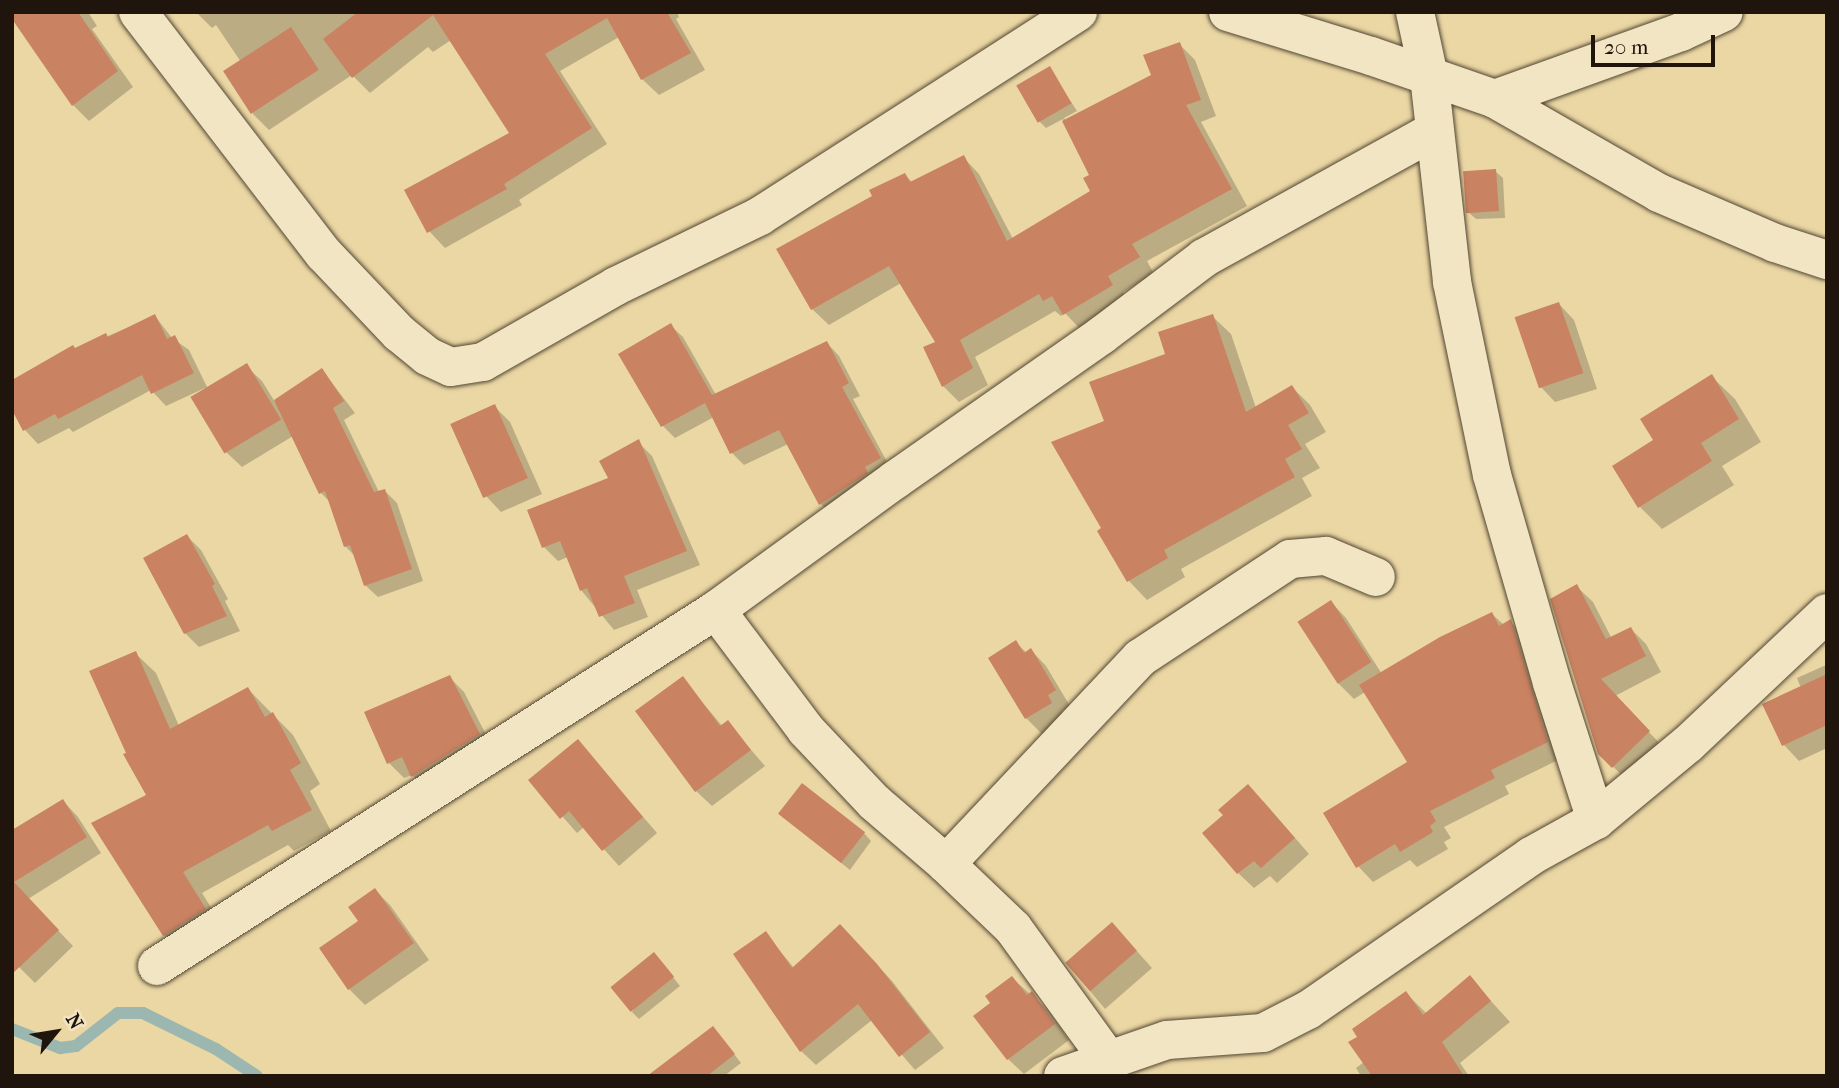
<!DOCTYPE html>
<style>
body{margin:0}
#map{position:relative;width:1839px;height:1088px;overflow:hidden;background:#ebd7a4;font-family:"IM FELL French Canon",serif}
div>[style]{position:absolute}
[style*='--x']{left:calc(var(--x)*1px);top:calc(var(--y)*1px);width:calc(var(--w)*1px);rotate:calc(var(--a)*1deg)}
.shadow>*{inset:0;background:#0003}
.stream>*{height:12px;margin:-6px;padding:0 6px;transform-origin:6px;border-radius:6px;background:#9bb7af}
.building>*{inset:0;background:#c98262;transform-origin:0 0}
.roads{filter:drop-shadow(0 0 2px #524633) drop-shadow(0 0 2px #524633)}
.minor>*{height:38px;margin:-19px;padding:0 19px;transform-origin:19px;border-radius:19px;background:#f2e5c4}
span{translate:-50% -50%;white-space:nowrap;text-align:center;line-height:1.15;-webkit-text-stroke:7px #f2e5c4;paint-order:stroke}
.frame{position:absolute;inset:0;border:14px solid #1f150d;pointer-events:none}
.north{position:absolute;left:21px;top:997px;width:70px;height:70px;-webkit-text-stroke:5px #f2e5c4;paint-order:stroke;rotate:60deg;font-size:19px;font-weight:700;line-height:28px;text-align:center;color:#1f150d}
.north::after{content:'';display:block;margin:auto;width:24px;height:32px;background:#1f150d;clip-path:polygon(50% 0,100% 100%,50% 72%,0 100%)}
.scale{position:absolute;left:1591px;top:35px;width:124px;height:32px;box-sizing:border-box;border:4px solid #1f150d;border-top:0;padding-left:9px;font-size:21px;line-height:24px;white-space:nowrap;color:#1f150d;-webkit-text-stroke:5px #f2e5c4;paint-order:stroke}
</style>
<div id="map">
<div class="shadow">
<i style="clip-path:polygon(12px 12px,88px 12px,97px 26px,92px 29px,133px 87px,89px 121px,73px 105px)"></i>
<i style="clip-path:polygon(196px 12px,677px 12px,679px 17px,676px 19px,705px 70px,659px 95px,642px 79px,619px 37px,560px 71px,607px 144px,519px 200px,522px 205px,445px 248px,429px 231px,511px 133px,451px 40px,433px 52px,428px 47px,370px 93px,352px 75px,269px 130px,253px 114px,241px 62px,216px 25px,212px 28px)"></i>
<i style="clip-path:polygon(1179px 44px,1195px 60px,1216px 116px,1201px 122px,1247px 206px,1147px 261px,1154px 274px,1123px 292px,1128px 302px,1081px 330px,1065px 313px,1061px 316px,1055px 311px,975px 357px,988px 385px,959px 402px,943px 386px,937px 343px,901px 283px,829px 325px,812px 309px,779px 249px,874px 197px,905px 175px,913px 183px,963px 157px,979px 174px,1013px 239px,1093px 192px,1091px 175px,1063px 119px,1046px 128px,1039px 121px,1049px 68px,1077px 111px,1064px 118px,1066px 121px,1153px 76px)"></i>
<i style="clip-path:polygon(1495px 171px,1503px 178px,1505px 218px,1476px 219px,1468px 212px)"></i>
<i style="clip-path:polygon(1559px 304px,1574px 320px,1597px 389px,1555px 402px,1540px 386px)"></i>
<i style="clip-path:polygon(155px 316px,172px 338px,189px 350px,208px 389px,246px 366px,262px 381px,275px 402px,322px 370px,355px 413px,344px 420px,379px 492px,385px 491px,397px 503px,423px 581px,378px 597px,365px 585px,355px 556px,345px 546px,331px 503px,320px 492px,293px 436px,242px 467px,226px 452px,205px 388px,166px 406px,151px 390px,73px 432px,69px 428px,38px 444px,25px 430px,75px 350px)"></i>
<i style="clip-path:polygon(1212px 316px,1231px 334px,1256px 408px,1292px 387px,1310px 405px,1326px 432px,1305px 444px,1320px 468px,1302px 478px,1312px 496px,1181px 569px,1185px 577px,1147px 600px,1129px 581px,1099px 531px,1103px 529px,1106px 422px,1167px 355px)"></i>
<i style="clip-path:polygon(670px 325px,683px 337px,716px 395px,827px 343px,839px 356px,860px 396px,853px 399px,892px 471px,833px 516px,821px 504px,788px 444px,744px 465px,732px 453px,714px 417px,675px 438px,662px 425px)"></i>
<i style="clip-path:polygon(1712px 377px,1735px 399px,1761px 442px,1722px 466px,1734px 485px,1662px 529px,1639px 506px,1655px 440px)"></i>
<i style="clip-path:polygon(494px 406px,510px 422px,542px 494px,501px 512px,486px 496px)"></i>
<i style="clip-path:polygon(638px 442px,652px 456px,700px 565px,637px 590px,648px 617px,614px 630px,581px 590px,568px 557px,558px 561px,544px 547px,611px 479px)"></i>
<i style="clip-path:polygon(187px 536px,201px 550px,228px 599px,225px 601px,240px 631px,199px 647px,185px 633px)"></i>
<i style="clip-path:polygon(1577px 587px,1593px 602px,1612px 639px,1631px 629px,1646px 644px,1661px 672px,1615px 696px,1664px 748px,1629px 782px,1599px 753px)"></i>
<i style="clip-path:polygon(1331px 602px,1346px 618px,1382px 674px,1492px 614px,1504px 625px,1511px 622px,1526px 637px,1562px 758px,1505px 786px,1509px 794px,1444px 827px,1451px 838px,1444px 842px,1448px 849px,1417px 867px,1410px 860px,1373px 882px,1358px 866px,1409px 763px,1365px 692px,1354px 699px,1338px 683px)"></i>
<i style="clip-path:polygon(1016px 643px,1027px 653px,1031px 650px,1046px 666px,1070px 706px,1062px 711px,1066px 719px,1042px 734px,1026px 718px)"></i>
<i style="clip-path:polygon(135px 653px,156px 673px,179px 726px,248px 689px,293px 735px,320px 784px,310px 791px,331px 831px,294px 851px,288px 845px,202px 893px,225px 930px,185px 956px,164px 935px,94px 824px,148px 795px,128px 753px)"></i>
<i style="clip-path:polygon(1826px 665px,1827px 748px,1799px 761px,1784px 745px,1801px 688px,1797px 678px)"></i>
<i style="clip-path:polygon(449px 677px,464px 692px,494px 750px,428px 790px,412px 775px,404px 778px,389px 763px)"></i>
<i style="clip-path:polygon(682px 678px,723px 727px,728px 723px,765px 766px,712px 806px,696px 791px)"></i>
<i style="clip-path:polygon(578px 741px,657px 833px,619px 866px,584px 827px,577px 833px,531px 781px)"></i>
<i style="clip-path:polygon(63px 801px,78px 817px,101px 853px,28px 899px,73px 946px,35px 983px,12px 960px,12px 834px)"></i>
<i style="clip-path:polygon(1263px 801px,1309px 854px,1277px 883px,1270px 876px,1254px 888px,1238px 873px)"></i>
<i style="clip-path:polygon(786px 819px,864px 833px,871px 841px,850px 870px)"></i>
<i style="clip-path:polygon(375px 890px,390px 905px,429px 960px,365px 1005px,349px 989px,321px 949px,361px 921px)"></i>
<i style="clip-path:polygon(766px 934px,794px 968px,855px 941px,892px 981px,944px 1048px,915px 1070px,872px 1020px,816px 1065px,801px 1051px)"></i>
<i style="clip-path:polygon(1127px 940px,1152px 968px,1105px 1009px,1067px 963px)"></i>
<i style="clip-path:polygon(661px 962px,680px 986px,639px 1019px,632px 1012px)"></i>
<i style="clip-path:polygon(1012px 978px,1047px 1009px,1069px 1040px,1024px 1074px,1008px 1059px,992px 1003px)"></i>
<i style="clip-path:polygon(1470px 978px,1510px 1022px,1460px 1063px,1469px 1076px,1361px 1076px,1356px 1068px,1364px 1062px,1406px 993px,1427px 1014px)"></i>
<i style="clip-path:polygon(720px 1036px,741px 1063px,724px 1076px,682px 1076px)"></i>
</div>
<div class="stream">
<i style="--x:12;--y:1029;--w:52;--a:21.6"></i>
<i style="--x:60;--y:1048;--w:16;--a:-7"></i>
<i style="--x:76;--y:1046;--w:53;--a:-38.2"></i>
<i style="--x:118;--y:1013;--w:25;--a:0"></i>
<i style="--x:143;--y:1013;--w:81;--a:26.3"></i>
<i style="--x:216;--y:1049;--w:49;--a:33.4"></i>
</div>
<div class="building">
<i style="clip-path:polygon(12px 12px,78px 12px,118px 71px,72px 106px,12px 19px)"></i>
<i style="clip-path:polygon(358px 12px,667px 12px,691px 53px,641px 80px,607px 18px,545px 54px,592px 128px,504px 184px,507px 189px,427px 233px,404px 190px,509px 133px,433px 15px,352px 78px,323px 39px)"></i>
<i style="left:291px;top:27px;width:51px;height:81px;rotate:57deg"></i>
<i style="clip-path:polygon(1180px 42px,1201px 100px,1186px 105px,1232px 189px,1132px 244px,1140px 257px,1108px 276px,1113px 285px,1063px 315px,1052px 296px,1043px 301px,1039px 294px,960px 340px,973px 368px,942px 387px,923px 347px,935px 342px,889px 266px,811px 310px,776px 249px,872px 196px,869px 190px,905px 173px,910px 182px,964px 155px,1007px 241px,1090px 191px,1083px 178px,1089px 175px,1062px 121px,1151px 75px,1143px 55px)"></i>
<i style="left:1050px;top:66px;width:43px;height:39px;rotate:60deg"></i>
<i style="left:1496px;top:169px;width:42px;height:33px;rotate:86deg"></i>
<i style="left:1559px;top:302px;width:75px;height:47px;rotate:71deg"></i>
<i style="clip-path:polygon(155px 314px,167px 339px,175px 335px,194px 373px,151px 394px,142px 375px,58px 419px,55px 414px,23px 431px,12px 410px,12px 380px,73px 345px,75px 348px,106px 333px,108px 337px)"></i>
<i style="clip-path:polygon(1213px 314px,1246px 412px,1292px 385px,1309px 413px,1288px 425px,1302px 449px,1285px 459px,1295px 477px,1164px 550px,1168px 558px,1127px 582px,1097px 531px,1101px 528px,1051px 442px,1104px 421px,1089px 382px,1165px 354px,1158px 332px)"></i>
<i style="clip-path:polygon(671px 323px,712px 395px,827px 341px,849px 383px,842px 387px,881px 458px,865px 467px,868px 473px,819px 505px,779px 430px,730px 454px,705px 403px,661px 427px,618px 354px)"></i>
<i style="left:247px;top:363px;width:66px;height:66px;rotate:59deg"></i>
<i style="clip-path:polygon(322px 368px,344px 401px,333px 408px,374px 492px,385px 489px,412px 569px,364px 586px,350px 545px,344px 547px,325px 491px,319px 494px,274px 400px)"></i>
<i style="clip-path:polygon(1712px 374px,1739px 419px,1701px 443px,1712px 461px,1638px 508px,1612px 466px,1653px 440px,1640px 419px)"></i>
<i style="left:495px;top:404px;width:81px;height:49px;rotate:66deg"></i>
<i style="clip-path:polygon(639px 439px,687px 551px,624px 576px,635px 603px,599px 617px,587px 588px,580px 591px,560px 541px,542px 548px,527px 510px,608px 478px,599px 461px)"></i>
<i style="clip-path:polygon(187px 534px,215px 584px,212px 586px,227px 616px,184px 634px,143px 558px)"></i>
<i style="clip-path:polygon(1577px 584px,1606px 639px,1631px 627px,1646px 656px,1601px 679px,1650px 731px,1612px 768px,1598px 754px,1550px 599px)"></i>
<i style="left:1331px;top:600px;width:74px;height:40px;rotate:57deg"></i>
<i style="clip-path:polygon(1492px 612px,1499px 626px,1511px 619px,1548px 742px,1491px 770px,1495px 778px,1430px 811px,1436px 821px,1430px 826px,1433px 832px,1400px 852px,1395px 844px,1356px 868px,1323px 813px,1407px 762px,1359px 685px,1440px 637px)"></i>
<i style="clip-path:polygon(1016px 640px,1024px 653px,1031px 648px,1056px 690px,1048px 695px,1052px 703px,1025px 719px,988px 658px)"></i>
<i style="clip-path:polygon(136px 651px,170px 729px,248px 687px,265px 717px,273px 712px,301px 763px,290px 770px,312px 810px,272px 831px,268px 825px,183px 872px,206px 909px,163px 936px,91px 823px,146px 795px,123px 754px,126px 753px,89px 671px)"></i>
<i style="clip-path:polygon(1827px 674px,1827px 725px,1782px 746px,1762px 704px)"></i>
<i style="clip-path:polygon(450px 675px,480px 734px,411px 777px,402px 757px,387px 764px,364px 712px)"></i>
<i style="clip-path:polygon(683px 676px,720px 726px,728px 720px,751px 750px,695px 792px,635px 711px)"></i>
<i style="clip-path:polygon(578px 739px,643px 817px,602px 851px,569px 811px,560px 819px,528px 780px)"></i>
<i style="left:802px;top:783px;width:80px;height:39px;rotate:38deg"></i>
<i style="clip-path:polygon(1248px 784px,1295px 838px,1261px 868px,1254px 861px,1237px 874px,1202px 833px,1223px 815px,1218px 810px)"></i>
<i style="clip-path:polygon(63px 799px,87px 837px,14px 882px,59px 930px,12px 974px,12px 830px)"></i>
<i style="clip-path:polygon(375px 888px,414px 943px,348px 990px,319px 948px,358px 921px,348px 907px)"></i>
<i style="left:1112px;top:922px;width:38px;height:62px;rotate:49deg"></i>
<i style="clip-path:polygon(840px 924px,877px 964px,930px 1032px,899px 1057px,858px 1004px,800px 1052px,733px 954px,766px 931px,792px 968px)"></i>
<i style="left:654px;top:952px;width:32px;height:56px;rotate:51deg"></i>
<i style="clip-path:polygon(1470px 975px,1491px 1001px,1442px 1042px,1464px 1076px,1372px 1076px,1348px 1042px,1357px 1037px,1352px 1029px,1406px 991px,1423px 1015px)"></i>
<i style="clip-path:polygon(1012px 976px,1027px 995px,1032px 991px,1055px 1024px,1007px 1060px,973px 1016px,990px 1003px,985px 996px)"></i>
<i style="clip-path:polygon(713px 1026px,735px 1054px,707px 1076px,647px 1076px)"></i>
</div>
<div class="roads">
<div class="minor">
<i style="--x:138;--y:12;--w:305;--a:52.5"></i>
<i style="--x:324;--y:254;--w:109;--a:46.5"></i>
<i style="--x:399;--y:333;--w:36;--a:39"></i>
<i style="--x:427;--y:356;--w:26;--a:25"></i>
<i style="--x:451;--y:367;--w:32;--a:-9"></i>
<i style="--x:483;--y:362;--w:153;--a:-29.7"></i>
<i style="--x:616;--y:286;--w:160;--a:-25.9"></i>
<i style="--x:760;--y:216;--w:378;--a:-32.7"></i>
<i style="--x:1228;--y:12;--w:150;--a:17.1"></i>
<i style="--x:1371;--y:56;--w:131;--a:19.1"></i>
<i style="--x:1495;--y:99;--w:189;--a:29.8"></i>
<i style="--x:1659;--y:193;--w:126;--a:23.3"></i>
<i style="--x:1775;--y:243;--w:55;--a:18.1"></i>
<i style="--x:1415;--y:12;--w:66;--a:77.7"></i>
<i style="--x:1429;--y:76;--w:207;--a:83.6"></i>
<i style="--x:1452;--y:282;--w:197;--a:78.3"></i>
<i style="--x:1492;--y:475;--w:216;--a:73.9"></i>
<i style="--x:1552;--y:683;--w:144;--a:72.2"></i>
<i style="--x:1495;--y:99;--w:198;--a:-19.8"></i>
<i style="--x:1681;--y:32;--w:47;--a:-24.9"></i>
<i style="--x:716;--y:610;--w:150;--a:53.1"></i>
<i style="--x:806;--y:730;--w:99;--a:46.6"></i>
<i style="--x:874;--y:802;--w:95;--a:40.7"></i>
<i style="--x:946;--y:864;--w:93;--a:43.7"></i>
<i style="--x:1013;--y:928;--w:165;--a:54.1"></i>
<i style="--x:946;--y:864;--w:283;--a:-46.7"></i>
<i style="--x:1140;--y:658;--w:180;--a:-33.4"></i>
<i style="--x:1290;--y:559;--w:36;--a:-5"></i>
<i style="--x:1326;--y:556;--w:54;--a:22.8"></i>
<i style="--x:157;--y:966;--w:663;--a:-32.49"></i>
<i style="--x:716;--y:610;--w:221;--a:-36"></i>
<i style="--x:895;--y:480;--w:253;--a:-35"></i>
<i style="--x:1102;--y:335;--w:128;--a:-37"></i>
<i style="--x:1204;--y:258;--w:263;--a:-28.9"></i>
<i style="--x:1063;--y:1076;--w:110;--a:-19.1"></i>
<i style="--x:1167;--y:1040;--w:96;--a:-4.2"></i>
<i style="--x:1263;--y:1033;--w:51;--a:-27.1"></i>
<i style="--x:1308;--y:1010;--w:271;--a:-34.6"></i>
<i style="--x:1531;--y:856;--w:74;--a:-29"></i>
<i style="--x:1596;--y:820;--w:119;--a:-39.6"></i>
<i style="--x:1688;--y:744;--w:191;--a:-43.3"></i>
</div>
</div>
<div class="frame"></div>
<div class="north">N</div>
<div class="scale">20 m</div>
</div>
